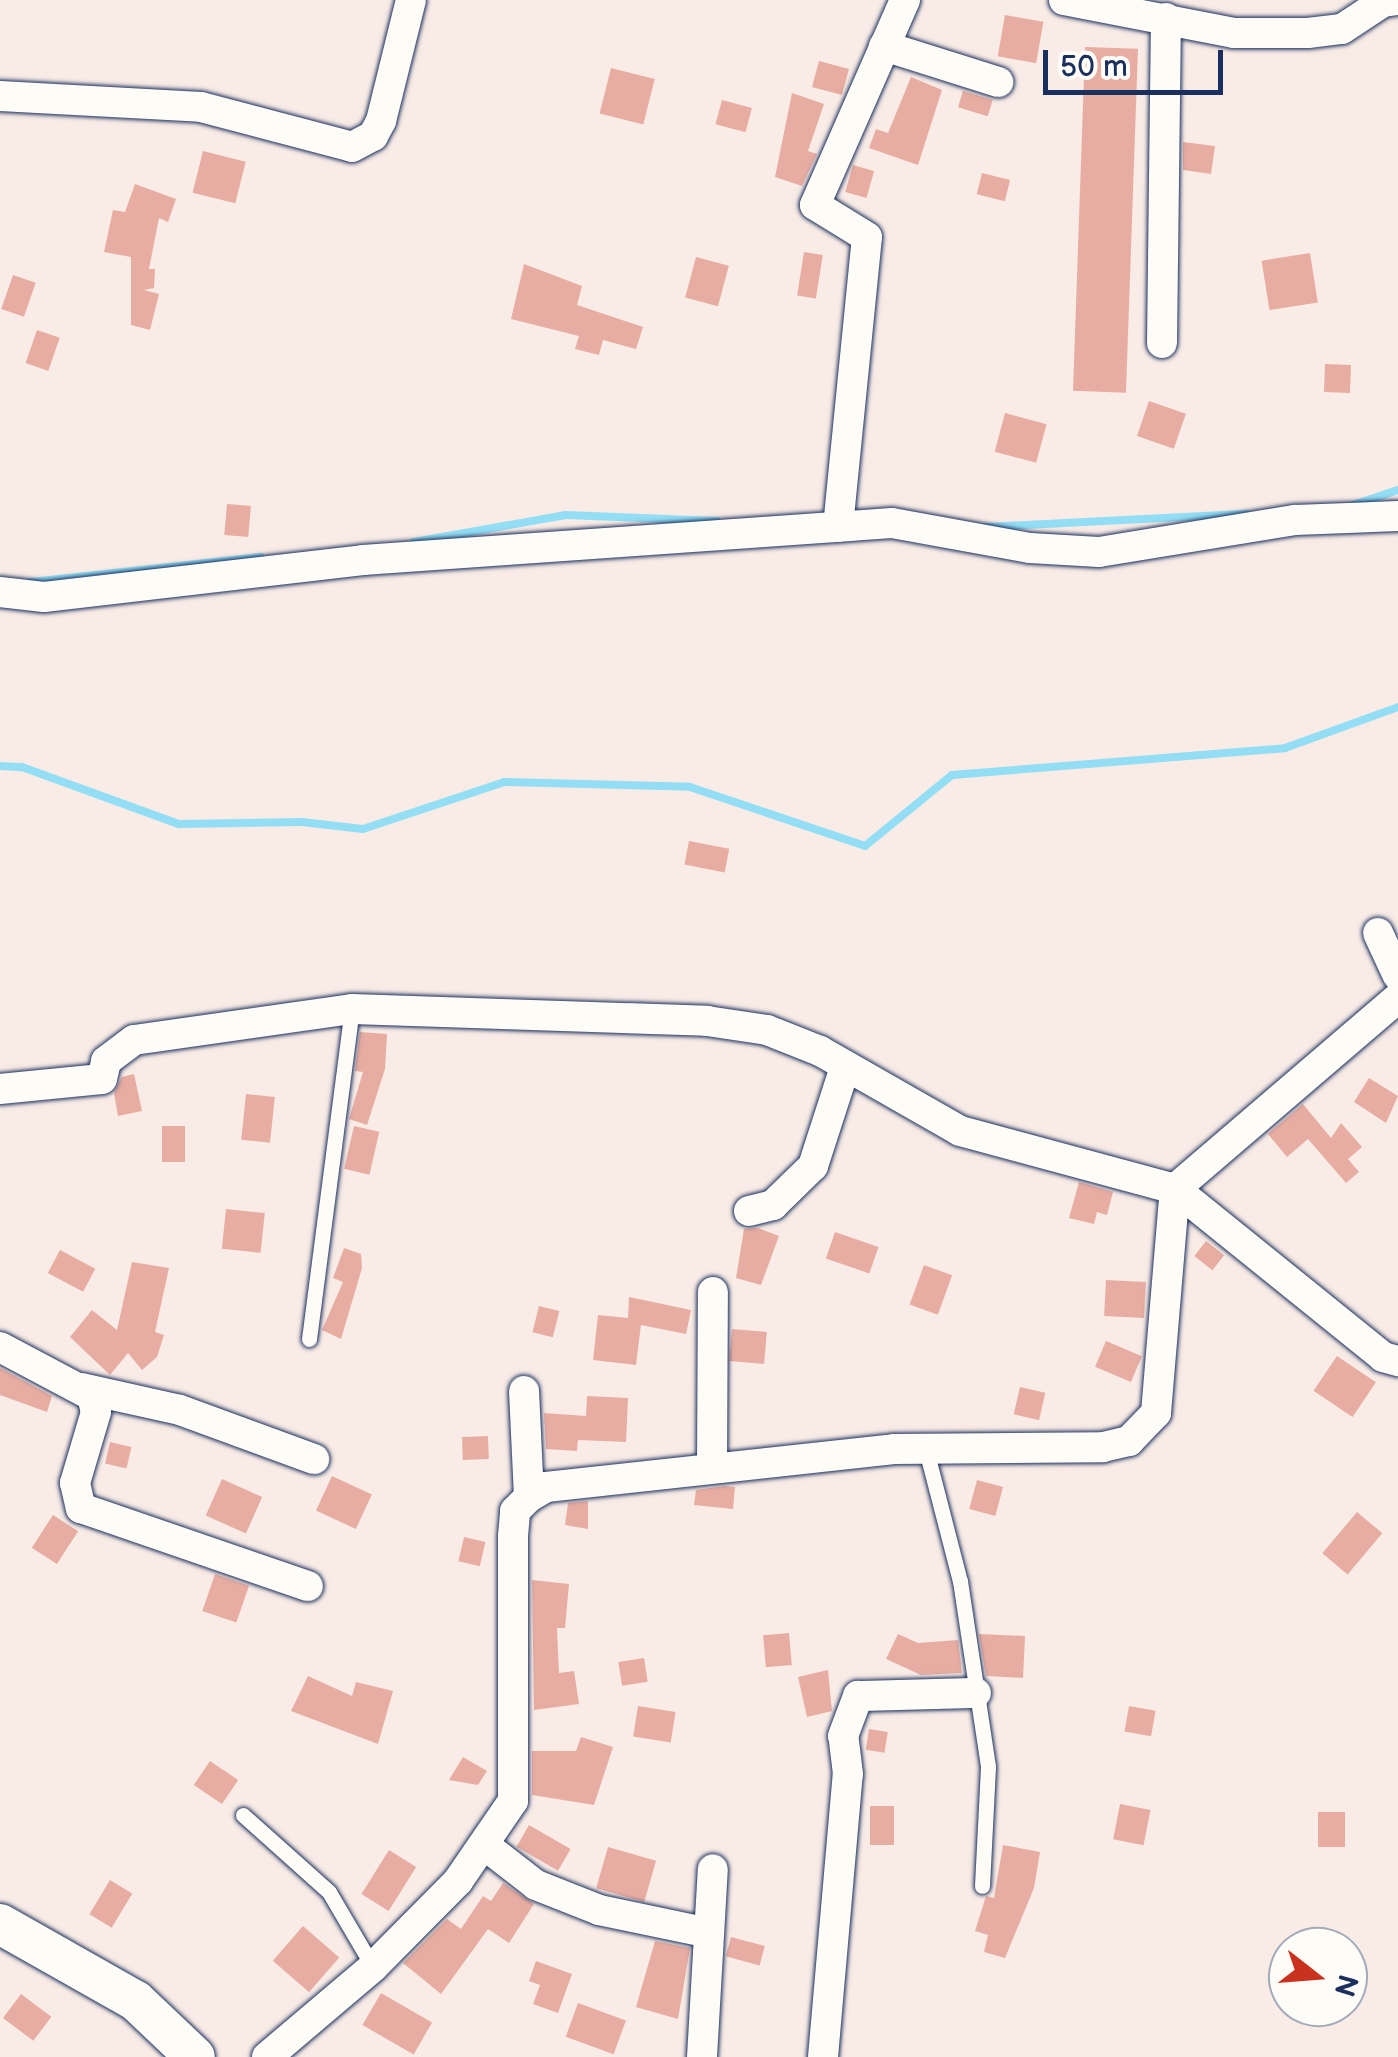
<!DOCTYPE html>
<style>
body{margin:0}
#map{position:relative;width:1398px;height:2057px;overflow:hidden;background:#f9ece6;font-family:"Balsamiq Sans",sans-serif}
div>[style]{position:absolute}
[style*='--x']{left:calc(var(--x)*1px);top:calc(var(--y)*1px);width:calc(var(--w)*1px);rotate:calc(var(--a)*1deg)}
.stream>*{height:8px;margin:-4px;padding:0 4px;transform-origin:4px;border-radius:4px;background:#93def4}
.building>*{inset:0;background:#e7ada2;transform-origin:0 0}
.roads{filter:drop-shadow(0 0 2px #1b2f5e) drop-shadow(0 0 2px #1b2f5e)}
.service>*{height:15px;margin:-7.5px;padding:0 7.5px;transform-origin:7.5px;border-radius:7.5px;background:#fdfcf7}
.minor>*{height:30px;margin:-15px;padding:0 15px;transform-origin:15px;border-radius:15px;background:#fdfcf7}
.secondary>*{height:40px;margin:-20px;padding:0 20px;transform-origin:20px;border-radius:20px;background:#fdfcf7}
span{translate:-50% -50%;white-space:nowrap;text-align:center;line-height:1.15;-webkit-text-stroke:10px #fdfcf7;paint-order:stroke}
.north{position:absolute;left:1268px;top:1927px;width:100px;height:100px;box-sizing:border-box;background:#fdfcf7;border:2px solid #a3aaba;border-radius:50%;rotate:107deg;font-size:28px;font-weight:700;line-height:40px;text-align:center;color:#1b2f5e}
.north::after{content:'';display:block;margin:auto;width:35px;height:45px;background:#c8321e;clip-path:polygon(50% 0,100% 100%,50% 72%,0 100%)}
.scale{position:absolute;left:1043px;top:50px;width:180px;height:45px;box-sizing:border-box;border:5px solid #1b2f5e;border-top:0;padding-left:12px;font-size:30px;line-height:35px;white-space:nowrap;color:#1b2f5e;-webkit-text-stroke:8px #fdfcf7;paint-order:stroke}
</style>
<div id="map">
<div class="stream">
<i style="--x:1350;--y:506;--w:51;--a:-18.4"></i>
<i style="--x:986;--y:527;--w:261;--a:-2.9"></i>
<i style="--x:414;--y:542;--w:154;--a:-10.1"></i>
<i style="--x:566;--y:515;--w:151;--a:2.3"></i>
<i style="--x:31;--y:582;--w:231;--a:-6.2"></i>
<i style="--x:0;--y:766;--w:22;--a:3"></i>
<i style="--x:22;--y:767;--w:167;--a:20"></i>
<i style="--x:179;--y:824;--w:123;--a:-0.9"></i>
<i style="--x:302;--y:822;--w:61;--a:6.5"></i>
<i style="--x:363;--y:829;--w:149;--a:-18.4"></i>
<i style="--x:504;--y:782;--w:186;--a:1.5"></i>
<i style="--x:690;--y:787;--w:185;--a:18.6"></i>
<i style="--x:865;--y:846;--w:112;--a:-39.2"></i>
<i style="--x:952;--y:775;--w:334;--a:-4.6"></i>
<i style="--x:1285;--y:748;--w:120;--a:-19.9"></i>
</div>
<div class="building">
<i style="left:1005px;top:15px;width:39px;height:42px;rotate:10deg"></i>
<i style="left:1085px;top:47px;width:53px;height:344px;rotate:2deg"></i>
<i style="left:819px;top:61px;width:31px;height:27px;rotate:15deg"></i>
<i style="left:611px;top:68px;width:45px;height:47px;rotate:14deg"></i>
<i style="clip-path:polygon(911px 77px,942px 90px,918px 165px,869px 148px,876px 129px,888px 133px)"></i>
<i style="left:963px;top:91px;width:31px;height:17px;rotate:17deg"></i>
<i style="clip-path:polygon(792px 93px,824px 104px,808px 151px,817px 154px,802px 186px,775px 177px)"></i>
<i style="left:722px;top:100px;width:31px;height:25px;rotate:15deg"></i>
<i style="clip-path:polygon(1183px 142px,1215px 146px,1211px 174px,1183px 170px)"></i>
<i style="left:203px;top:151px;width:44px;height:43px;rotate:14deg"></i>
<i style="left:853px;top:165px;width:22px;height:28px;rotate:16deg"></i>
<i style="left:982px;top:173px;width:29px;height:22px;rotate:14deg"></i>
<i style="clip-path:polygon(135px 184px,176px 199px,168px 222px,159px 218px,149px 269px,155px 269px,154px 288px,144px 290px,159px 294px,150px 330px,131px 325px,131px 257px,104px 252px,113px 210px,125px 212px)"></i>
<i style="left:804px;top:252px;width:19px;height:44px;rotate:9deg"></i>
<i style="left:1310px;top:253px;width:50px;height:49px;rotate:81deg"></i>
<i style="left:696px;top:257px;width:34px;height:42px;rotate:15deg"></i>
<i style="clip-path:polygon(524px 264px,582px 286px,577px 305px,643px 327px,636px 349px,603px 340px,599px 355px,575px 349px,579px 336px,511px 319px)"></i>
<i style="left:13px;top:275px;width:24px;height:36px;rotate:19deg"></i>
<i style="left:37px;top:330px;width:24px;height:35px;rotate:19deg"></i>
<i style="left:1325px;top:364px;width:26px;height:28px;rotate:2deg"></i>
<i style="left:1149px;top:401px;width:39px;height:37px;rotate:19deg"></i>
<i style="left:1005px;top:413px;width:43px;height:40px;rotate:15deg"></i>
<i style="left:227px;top:504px;width:24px;height:31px;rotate:5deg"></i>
<i style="left:689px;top:841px;width:41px;height:24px;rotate:11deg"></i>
<i style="clip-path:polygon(360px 1032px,387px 1034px,385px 1069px,367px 1125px,349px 1119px,363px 1072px,355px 1071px)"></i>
<i style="clip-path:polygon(134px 1074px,142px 1111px,118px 1116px,114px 1093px,122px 1077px)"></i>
<i style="clip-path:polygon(1369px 1078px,1398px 1096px,1386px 1123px,1354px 1102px)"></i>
<i style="left:246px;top:1094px;width:29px;height:46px;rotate:6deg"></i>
<i style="clip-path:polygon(1303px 1104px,1331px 1138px,1341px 1123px,1362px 1147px,1348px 1159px,1359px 1172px,1346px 1183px,1308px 1139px,1287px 1157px,1268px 1134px)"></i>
<i style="left:185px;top:1126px;width:36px;height:23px;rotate:90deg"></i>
<i style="left:354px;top:1126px;width:26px;height:44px;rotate:13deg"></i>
<i style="clip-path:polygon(1079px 1182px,1113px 1192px,1107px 1215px,1097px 1212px,1094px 1224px,1069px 1218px)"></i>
<i style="left:226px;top:1209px;width:39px;height:40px;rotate:6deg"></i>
<i style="clip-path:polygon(758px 1228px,779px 1236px,761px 1285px,736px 1278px,744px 1229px)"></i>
<i style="left:835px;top:1232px;width:46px;height:28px;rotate:19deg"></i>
<i style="left:1206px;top:1241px;width:23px;height:19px;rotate:38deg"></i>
<i style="clip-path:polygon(344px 1248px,361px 1254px,362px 1268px,341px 1339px,322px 1330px,343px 1282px,333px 1278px)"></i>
<i style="left:60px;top:1250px;width:40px;height:26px;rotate:28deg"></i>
<i style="clip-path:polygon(132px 1262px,169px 1268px,155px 1332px,164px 1335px,157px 1357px,142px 1370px,128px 1353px,110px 1375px,70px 1337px,92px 1310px,117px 1330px)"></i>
<i style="left:924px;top:1265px;width:30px;height:42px;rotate:20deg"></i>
<i style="left:1106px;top:1280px;width:40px;height:36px;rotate:3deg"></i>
<i style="clip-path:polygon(629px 1297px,691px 1310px,686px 1334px,641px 1325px,636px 1365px,593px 1360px,598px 1315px,628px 1318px)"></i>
<i style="left:539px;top:1306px;width:21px;height:27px;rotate:14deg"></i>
<i style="left:732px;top:1329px;width:35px;height:32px;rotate:5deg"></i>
<i style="left:1106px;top:1341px;width:39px;height:28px;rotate:23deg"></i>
<i style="left:1337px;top:1356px;width:47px;height:42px;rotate:34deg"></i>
<i style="clip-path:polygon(0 1368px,52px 1396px,47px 1412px,0 1395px)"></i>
<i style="left:1020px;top:1387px;width:26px;height:28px;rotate:13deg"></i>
<i style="clip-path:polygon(587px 1396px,628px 1398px,626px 1442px,578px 1440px,577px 1451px,546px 1449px,544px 1413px,586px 1416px)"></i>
<i style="left:488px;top:1436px;width:23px;height:26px;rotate:88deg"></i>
<i style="left:110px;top:1442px;width:22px;height:22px;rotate:13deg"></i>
<i style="left:332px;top:1476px;width:44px;height:38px;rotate:25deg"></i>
<i style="left:222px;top:1479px;width:44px;height:40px;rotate:24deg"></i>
<i style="left:977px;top:1480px;width:27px;height:30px;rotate:15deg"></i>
<i style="clip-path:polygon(725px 1486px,735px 1487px,733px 1509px,694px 1505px,696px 1490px)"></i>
<i style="clip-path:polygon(588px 1501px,588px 1529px,565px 1525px,568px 1503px)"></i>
<i style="left:1357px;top:1512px;width:33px;height:54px;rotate:40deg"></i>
<i style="left:53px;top:1515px;width:30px;height:39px;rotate:33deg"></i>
<i style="left:464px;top:1537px;width:22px;height:25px;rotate:13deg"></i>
<i style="left:215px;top:1574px;width:36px;height:39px;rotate:19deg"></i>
<i style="clip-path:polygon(532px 1580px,569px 1584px,565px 1628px,557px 1628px,559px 1673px,574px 1671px,579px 1704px,534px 1710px)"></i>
<i style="left:789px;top:1633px;width:32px;height:26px;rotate:85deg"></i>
<i style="clip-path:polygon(898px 1634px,918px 1643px,958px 1640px,962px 1673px,921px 1675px,886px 1659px)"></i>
<i style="clip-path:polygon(979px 1634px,1025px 1636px,1023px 1678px,986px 1676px)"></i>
<i style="left:644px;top:1658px;width:24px;height:26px;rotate:81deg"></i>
<i style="clip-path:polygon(828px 1670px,832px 1711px,807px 1717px,798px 1677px)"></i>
<i style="clip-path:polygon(308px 1676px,352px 1696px,356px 1682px,393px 1691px,378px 1744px,291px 1711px)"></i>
<i style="left:638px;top:1706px;width:38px;height:31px;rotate:9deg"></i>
<i style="left:1129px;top:1706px;width:27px;height:26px;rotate:10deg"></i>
<i style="left:869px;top:1729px;width:19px;height:21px;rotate:9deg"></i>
<i style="clip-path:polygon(581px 1737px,613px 1747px,594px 1805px,532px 1795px,532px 1751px,576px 1751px)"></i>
<i style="clip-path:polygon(463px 1757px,487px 1771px,478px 1785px,449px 1780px)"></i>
<i style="left:210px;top:1761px;width:34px;height:29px;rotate:34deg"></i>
<i style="left:1120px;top:1804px;width:31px;height:36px;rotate:11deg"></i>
<i style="left:870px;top:1806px;width:24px;height:39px"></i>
<i style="left:1345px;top:1812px;width:35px;height:27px;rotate:90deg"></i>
<i style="left:529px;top:1825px;width:48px;height:25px;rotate:30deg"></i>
<i style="clip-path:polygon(1003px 1845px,1040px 1852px,1034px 1888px,1005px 1958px,984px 1952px,988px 1935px,975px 1931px,986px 1896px,994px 1898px)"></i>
<i style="left:608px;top:1847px;width:50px;height:43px;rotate:16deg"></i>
<i style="left:389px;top:1850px;width:32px;height:52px;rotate:32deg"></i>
<i style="left:110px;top:1880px;width:26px;height:40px;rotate:31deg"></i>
<i style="clip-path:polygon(503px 1883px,534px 1904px,509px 1943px,488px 1929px,441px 1994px,403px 1963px,447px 1919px,461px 1929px,483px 1896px,491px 1901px)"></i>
<i style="left:303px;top:1926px;width:48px;height:46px;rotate:41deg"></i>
<i style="left:731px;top:1937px;width:35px;height:20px;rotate:15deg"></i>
<i style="clip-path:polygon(655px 1941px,690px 1948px,678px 2019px,636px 2007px)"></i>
<i style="clip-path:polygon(536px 1961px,572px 1974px,558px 2013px,533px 2004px,540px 1985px,529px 1981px)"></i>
<i style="left:381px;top:1993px;width:59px;height:37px;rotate:30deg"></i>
<i style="left:21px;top:1994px;width:38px;height:30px;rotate:37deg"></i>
<i style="left:578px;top:2003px;width:51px;height:36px;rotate:20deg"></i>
</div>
<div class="roads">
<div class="service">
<i style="--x:309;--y:1339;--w:333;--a:-82.6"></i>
<i style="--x:925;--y:1446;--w:139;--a:75.5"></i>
<i style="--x:960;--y:1581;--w:188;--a:81.4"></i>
<i style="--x:988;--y:1767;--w:119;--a:92.9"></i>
<i style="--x:243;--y:1815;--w:115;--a:41.8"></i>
<i style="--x:329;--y:1892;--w:87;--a:59.6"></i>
</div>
<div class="minor">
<i style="--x:1064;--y:0;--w:172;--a:11"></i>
<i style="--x:1233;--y:33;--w:75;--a:0"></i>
<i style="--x:1308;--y:33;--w:34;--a:-7"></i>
<i style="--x:1342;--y:29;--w:49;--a:-33.4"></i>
<i style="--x:1383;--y:2;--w:15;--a:-8"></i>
<i style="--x:884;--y:46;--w:120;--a:17.5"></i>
<i style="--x:0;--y:96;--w:201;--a:3.1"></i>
<i style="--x:201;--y:107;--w:156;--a:14.8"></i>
<i style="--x:352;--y:147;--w:24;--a:-28"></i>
<i style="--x:373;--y:136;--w:17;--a:-62"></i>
<i style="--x:381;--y:121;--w:125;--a:-76.1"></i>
<i style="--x:1162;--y:343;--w:325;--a:-89.3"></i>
<i style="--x:838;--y:527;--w:291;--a:-84.3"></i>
<i style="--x:867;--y:237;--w:61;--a:-148.4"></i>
<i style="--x:815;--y:205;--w:224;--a:-66.3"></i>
<i style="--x:0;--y:592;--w:44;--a:6.5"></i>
<i style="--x:44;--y:597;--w:321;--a:-6.6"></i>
<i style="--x:363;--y:560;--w:530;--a:-4"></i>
<i style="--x:892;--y:523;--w:140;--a:10.3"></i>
<i style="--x:1030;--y:548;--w:69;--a:3.3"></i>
<i style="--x:1099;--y:552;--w:199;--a:-9.3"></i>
<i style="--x:1295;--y:520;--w:103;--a:-2.2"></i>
<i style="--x:1378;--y:933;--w:47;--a:65.1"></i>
<i style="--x:0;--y:1089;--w:102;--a:-5.6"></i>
<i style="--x:102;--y:1079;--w:18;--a:-77"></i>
<i style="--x:106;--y:1061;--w:35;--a:-37"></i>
<i style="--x:134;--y:1040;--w:220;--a:-8.1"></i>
<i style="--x:352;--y:1009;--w:355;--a:1.9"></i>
<i style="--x:707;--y:1021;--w:61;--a:8.5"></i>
<i style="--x:767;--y:1030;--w:57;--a:21.6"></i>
<i style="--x:820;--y:1051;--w:161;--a:29.7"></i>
<i style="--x:960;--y:1131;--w:223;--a:15.1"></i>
<i style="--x:1175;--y:1189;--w:267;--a:38.9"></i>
<i style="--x:1383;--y:1357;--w:16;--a:15"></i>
<i style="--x:749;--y:1211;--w:25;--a:-14"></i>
<i style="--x:773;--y:1205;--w:56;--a:-44.3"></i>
<i style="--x:813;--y:1166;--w:104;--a:-72.1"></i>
<i style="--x:0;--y:1347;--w:104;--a:28"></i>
<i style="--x:92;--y:1396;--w:16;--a:76"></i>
<i style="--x:96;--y:1412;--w:74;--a:106.5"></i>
<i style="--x:75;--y:1483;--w:26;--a:77"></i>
<i style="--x:81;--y:1508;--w:240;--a:19"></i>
<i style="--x:81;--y:1388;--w:101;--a:12.5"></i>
<i style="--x:180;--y:1410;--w:143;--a:20.1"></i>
<i style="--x:524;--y:1391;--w:106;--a:87.3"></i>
<i style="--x:712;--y:1468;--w:176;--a:-89.7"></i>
<i style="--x:487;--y:1847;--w:62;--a:37.8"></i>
<i style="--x:536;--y:1885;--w:68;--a:21.6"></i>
<i style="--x:599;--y:1910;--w:112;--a:11.8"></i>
<i style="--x:267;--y:2057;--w:139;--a:-40.3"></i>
<i style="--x:373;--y:1967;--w:121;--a:-45.3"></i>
<i style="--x:458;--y:1881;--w:97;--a:-55.5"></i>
<i style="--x:513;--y:1801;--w:265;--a:-90"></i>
<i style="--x:513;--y:1536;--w:25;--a:-85"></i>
<i style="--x:515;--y:1511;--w:20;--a:-45"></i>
<i style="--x:529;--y:1497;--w:20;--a:-30"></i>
<i style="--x:546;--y:1487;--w:350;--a:-6.2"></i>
<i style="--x:894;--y:1449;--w:209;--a:-0.5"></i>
<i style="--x:1103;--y:1447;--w:27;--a:-13"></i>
<i style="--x:1129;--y:1441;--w:39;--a:-46"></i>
<i style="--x:1156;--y:1413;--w:225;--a:-85.2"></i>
<i style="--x:1175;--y:1189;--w:294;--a:-40.6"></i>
<i style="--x:702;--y:2057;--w:188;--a:-86.7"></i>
<i style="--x:823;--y:2057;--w:284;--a:-85"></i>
<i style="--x:848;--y:1774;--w:38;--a:-97"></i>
<i style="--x:843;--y:1736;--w:43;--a:-69.4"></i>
<i style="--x:858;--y:1696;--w:118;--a:-1.5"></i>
</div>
<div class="secondary">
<i style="--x:0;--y:1924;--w:156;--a:29.5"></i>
<i style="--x:136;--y:2001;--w:81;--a:43.5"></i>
</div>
</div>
<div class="north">N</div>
<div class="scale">50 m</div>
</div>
